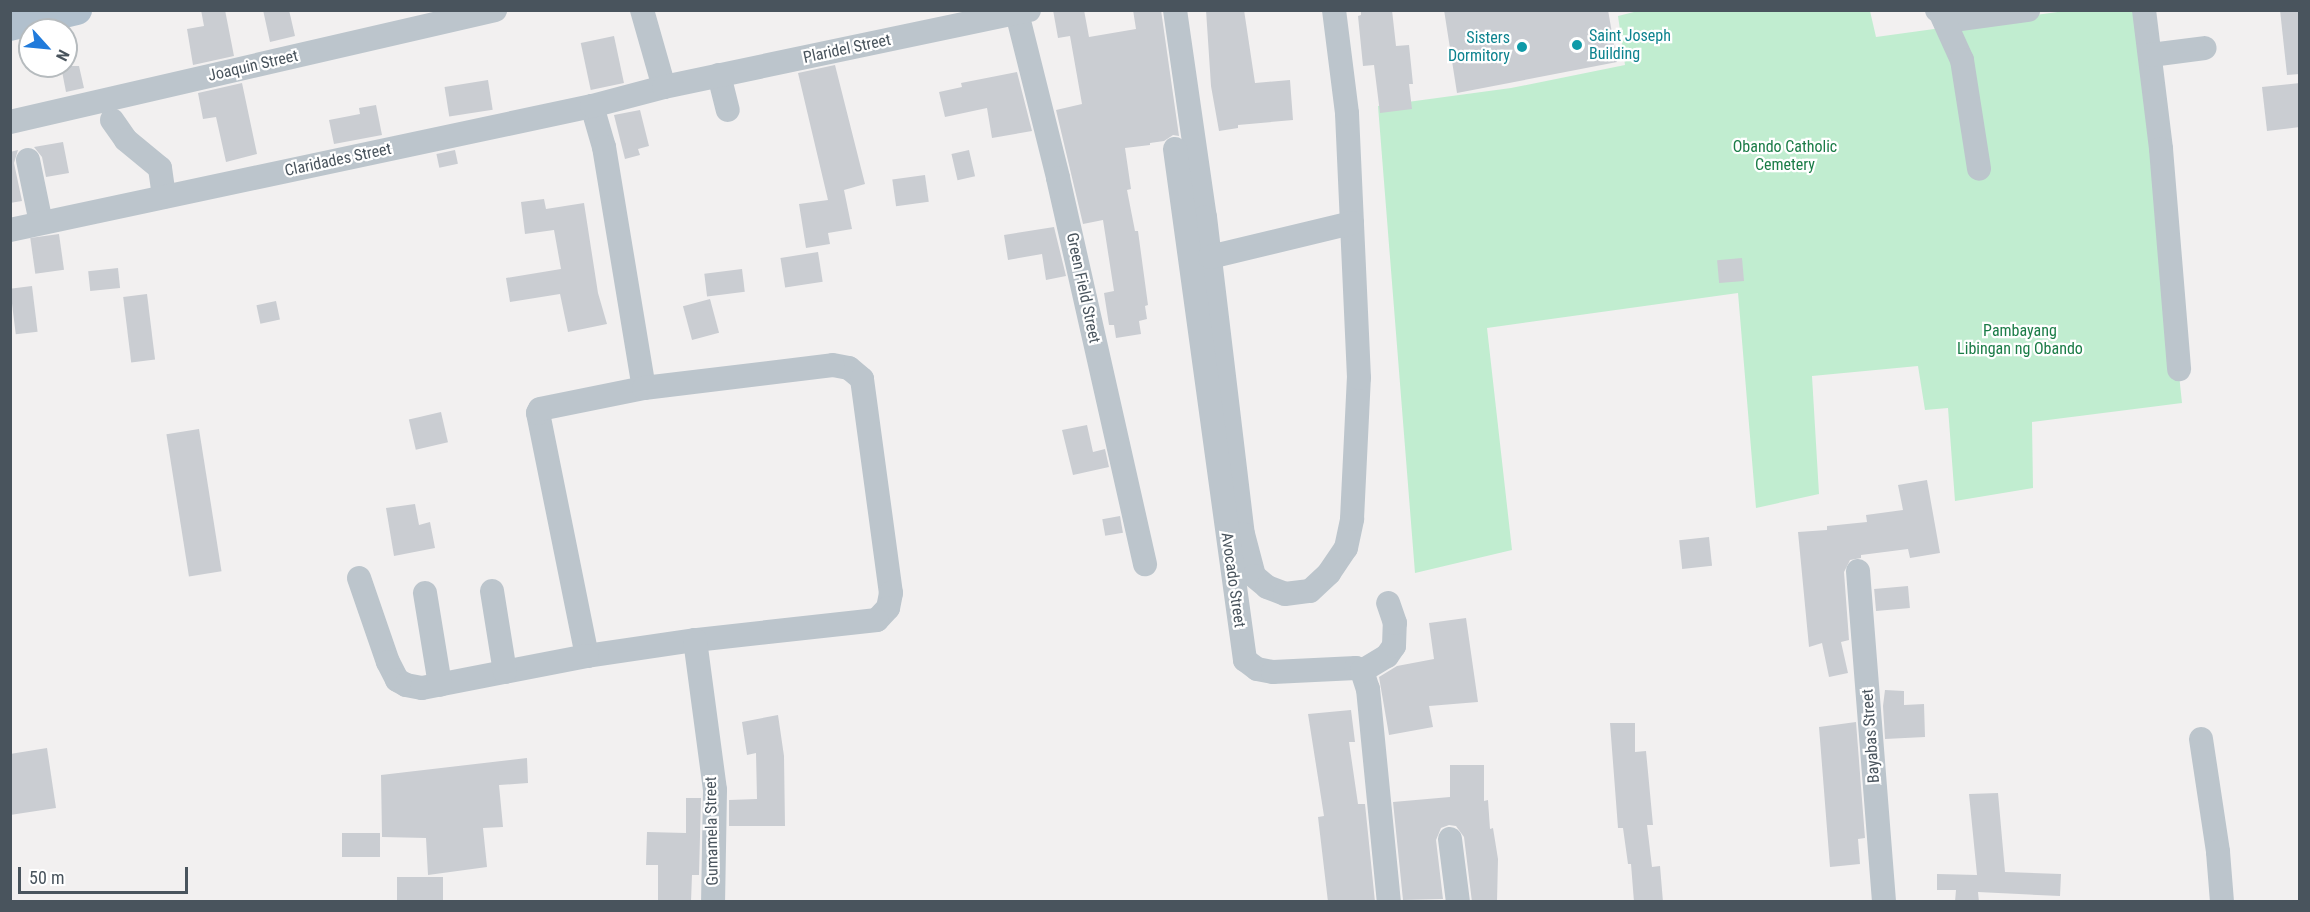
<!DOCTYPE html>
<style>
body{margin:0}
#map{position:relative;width:2310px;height:912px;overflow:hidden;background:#f2f0f0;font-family:"Roboto Condensed",sans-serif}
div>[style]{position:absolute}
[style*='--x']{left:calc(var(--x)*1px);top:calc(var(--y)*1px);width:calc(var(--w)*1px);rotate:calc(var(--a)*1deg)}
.green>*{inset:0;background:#c1edd0}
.building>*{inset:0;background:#cacdd2;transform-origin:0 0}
.minor>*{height:24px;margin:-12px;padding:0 12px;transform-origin:12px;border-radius:12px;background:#bcc5cc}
.major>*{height:30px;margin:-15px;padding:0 15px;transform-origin:15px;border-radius:15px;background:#b1c0cd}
.dots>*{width:16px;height:16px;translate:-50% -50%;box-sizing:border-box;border:3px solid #fff;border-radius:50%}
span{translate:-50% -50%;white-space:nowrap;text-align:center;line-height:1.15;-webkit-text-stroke:4.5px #fff;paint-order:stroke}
.culture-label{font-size:16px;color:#0d838f}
.left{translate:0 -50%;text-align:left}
.right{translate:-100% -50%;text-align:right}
.street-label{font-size:16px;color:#49545d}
.park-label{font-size:16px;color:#1b7c47}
.frame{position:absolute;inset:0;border:12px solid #49545d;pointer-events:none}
.north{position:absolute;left:18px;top:18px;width:60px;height:60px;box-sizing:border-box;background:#fff;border:2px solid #b6bbbe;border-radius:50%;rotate:117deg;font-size:16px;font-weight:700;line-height:24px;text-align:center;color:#49545d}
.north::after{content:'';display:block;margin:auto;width:21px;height:27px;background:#217bdb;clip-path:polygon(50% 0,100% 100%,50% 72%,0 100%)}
.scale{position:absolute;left:18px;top:867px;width:170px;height:27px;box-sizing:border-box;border:3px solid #49545d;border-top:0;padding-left:8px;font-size:18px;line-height:21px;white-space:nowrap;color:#49545d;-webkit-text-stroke:4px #fff;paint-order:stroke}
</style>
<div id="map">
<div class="green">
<i style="clip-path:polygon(1638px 11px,1870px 11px,1876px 37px,2065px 11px,2141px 11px,2182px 403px,2032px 422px,2033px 488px,1955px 501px,1948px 408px,1925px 410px,1918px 366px,1812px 376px,1819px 494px,1756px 508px,1738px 293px,1487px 328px,1512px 550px,1415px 573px,1378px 106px,1511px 88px,1625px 65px,1618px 16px)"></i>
</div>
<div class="building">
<i style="clip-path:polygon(201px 10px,225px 10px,234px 56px,193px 65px,187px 29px,204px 26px)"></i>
<i style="clip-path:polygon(263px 10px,289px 10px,295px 36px,270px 42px)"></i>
<i style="clip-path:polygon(1053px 10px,1084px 10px,1089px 37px,1136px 29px,1133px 10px,1161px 10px,1179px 136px,1173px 135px,1164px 141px,1150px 143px,1150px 145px,1125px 148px,1131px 189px,1127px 190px,1135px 231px,1138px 231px,1148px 305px,1145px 306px,1147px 319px,1139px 321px,1141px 334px,1116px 338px,1114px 325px,1109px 325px,1104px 293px,1114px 291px,1103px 220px,1083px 224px,1056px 110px,1082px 104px,1070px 36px,1058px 38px)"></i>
<i style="clip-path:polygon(1206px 10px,1244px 10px,1255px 83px,1290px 80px,1293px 120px,1238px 125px,1238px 128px,1219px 131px,1211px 86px)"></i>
<i style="clip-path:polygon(1361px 10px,1392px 10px,1396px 46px,1409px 45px,1413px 84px,1409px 84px,1412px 109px,1380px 113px,1374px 65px,1363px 66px,1358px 16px,1361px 15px)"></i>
<i style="clip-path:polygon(1444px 10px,1608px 10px,1617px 62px,1457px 93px)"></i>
<i style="clip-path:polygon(2280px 10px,2300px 10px,2300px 74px,2287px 75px)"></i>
<i style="left:614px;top:36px;width:48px;height:34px;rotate:78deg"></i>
<i style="clip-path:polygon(835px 65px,865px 184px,844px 190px,852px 229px,828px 233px,830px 244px,806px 248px,799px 204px,828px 200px,798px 73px)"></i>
<i style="clip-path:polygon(61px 66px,79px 66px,84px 88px,66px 92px)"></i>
<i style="clip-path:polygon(1017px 72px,1032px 131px,992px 138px,987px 108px,945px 117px,939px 92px,962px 87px,961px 83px)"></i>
<i style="left:488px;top:80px;width:30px;height:44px;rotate:81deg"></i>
<i style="clip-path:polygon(242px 83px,257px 154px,226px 162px,216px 117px,203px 119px,198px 93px)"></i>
<i style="clip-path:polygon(2300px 83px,2300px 127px,2267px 131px,2262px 87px)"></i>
<i style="clip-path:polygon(376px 105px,382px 135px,334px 144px,329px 120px,360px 114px,359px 108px)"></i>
<i style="clip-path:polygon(640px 110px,649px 146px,638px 149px,640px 155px,625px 159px,614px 115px)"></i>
<i style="clip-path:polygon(63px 142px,69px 173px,46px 177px,42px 157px,34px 147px)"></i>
<i style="clip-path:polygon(18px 150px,14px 163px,22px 201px,10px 203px,10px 152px)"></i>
<i style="left:455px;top:150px;width:14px;height:19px;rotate:78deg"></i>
<i style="left:969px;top:150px;width:27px;height:18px;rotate:77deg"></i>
<i style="left:925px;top:175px;width:27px;height:33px;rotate:82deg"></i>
<i style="clip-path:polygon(544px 199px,546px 209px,584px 203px,598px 293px,607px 324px,568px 332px,560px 294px,510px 302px,506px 278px,561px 269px,554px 230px,525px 234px,521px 202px)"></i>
<i style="clip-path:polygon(1054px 227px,1066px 276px,1046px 280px,1042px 254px,1008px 260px,1004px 235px)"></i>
<i style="left:59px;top:234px;width:36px;height:29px;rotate:82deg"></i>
<i style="left:818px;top:252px;width:30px;height:38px;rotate:81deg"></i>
<i style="left:1742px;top:258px;width:23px;height:25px;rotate:85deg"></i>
<i style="left:118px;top:268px;width:20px;height:30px;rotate:84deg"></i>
<i style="left:742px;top:269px;width:23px;height:38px;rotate:83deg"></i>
<i style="left:32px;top:286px;width:46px;height:22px;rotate:83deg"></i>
<i style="left:147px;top:294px;width:66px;height:24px;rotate:83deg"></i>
<i style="left:710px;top:299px;width:35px;height:28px;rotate:75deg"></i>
<i style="left:276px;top:301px;width:19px;height:20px;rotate:78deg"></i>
<i style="left:441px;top:412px;width:31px;height:33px;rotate:77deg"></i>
<i style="clip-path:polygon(1087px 425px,1093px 452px,1105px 449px,1109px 467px,1073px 475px,1062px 430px)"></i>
<i style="left:199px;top:429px;width:144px;height:33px;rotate:81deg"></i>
<i style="clip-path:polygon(1927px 480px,1940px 553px,1910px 558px,1908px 549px,1861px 555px,1861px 558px,1850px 560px,1844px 572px,1849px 640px,1841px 642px,1848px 673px,1829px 677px,1822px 643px,1809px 647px,1798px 532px,1827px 530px,1827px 526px,1867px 522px,1866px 515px,1903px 510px,1898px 485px)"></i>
<i style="clip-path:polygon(415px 504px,419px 525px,430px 522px,435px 548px,394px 556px,386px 508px)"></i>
<i style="left:1120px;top:516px;width:17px;height:18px;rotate:80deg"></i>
<i style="left:1709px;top:537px;width:29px;height:30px;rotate:84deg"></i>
<i style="left:1908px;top:586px;width:22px;height:34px;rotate:85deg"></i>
<i style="clip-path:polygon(1466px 618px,1478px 702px,1429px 706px,1433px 727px,1389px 735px,1379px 677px,1397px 666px,1434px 659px,1429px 623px)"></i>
<i style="clip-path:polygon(1885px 690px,1904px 691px,1904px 705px,1924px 704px,1925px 737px,1885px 739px,1883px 706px)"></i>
<i style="clip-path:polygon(1351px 710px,1355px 742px,1349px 742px,1358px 804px,1365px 804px,1375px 902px,1328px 902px,1318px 817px,1324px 816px,1308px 714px)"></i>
<i style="clip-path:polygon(778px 715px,784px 756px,785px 826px,729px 826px,729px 800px,757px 799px,756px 753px,747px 755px,742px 722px)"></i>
<i style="clip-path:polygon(1856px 722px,1865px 838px,1858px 839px,1860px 864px,1830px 867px,1819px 727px)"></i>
<i style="clip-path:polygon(1610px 723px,1635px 723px,1635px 752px,1646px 751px,1653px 825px,1647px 825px,1652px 867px,1660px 866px,1663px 902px,1634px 902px,1631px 864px,1628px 864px,1623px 828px,1618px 828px)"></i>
<i style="clip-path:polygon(47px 748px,56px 808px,10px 815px,10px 754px)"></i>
<i style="clip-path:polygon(527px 758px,528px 783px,499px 785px,503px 827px,483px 828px,487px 867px,428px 875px,426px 838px,382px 837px,381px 775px)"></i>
<i style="clip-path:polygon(1450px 765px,1484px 765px,1484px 801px,1488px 800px,1490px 829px,1493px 828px,1498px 859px,1497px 902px,1472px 902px,1464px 837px,1456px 826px,1449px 825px,1441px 828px,1436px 840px,1443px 899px,1403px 900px,1393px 802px,1450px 797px)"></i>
<i style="clip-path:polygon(1998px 793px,2005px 872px,2061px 874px,2060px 896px,1978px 892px,1979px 902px,1955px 902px,1956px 890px,1937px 890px,1937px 874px,1977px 875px,1969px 794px)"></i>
<i style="clip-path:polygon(686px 798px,701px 798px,699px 875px,692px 875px,691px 902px,658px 902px,658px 865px,646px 865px,647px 832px,686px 833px)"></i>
<i style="left:342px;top:833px;width:38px;height:24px"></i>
<i style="left:397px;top:877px;width:46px;height:25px"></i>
</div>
<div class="minor">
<i style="--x:642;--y:10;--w:80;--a:74.1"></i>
<i style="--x:1175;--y:10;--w:209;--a:81.8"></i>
<i style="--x:1205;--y:217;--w:319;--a:83.2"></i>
<i style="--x:1243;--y:534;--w:43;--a:75.3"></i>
<i style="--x:1254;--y:576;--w:17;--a:40"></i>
<i style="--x:1267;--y:587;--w:19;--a:21"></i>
<i style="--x:1285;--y:594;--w:25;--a:-7"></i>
<i style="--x:1310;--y:591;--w:26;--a:-43"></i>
<i style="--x:1329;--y:573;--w:30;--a:-56"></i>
<i style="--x:1346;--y:548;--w:30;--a:-78"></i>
<i style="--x:1352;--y:519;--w:141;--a:-87.2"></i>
<i style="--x:1359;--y:378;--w:265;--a:-92.6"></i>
<i style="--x:1347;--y:113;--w:104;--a:-97.2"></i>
<i style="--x:1937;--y:10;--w:19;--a:32"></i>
<i style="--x:1953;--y:20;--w:76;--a:-7.6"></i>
<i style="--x:2144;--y:10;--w:140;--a:83"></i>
<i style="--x:2161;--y:149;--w:221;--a:85.3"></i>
<i style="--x:1017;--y:13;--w:170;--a:76"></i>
<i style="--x:1058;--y:178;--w:396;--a:77.3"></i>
<i style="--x:1942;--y:16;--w:48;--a:65.6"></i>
<i style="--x:1962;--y:60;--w:110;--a:81.1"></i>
<i style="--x:2151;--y:55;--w:54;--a:-7.4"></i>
<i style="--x:719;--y:75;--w:36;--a:76"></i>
<i style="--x:592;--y:106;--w:43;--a:73.7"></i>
<i style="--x:604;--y:147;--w:244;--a:80.6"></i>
<i style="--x:112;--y:120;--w:24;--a:55"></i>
<i style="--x:126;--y:140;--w:44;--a:39.5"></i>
<i style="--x:160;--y:168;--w:29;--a:82"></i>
<i style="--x:10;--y:122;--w:498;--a:-13"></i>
<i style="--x:1175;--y:149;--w:516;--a:82.2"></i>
<i style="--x:1245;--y:660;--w:15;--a:37"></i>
<i style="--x:1257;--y:669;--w:16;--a:11"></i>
<i style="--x:1273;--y:672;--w:83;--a:-2.8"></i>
<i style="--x:1356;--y:668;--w:7;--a:27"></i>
<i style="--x:1362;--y:671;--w:19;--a:72"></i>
<i style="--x:1368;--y:689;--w:214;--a:84.4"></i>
<i style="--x:28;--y:160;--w:64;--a:78.3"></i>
<i style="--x:10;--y:230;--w:595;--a:-12.03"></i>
<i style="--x:592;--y:106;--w:74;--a:-14.8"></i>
<i style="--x:664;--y:87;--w:373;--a:-11.9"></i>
<i style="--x:1210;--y:257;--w:146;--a:-13.5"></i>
<i style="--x:833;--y:365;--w:16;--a:11"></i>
<i style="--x:849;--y:368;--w:17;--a:40"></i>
<i style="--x:862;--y:379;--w:216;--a:82.3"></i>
<i style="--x:891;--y:593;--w:15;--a:101"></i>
<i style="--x:888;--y:608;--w:16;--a:133"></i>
<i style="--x:877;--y:620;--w:183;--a:173.7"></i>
<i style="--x:695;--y:640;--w:109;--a:171.6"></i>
<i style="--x:587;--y:656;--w:248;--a:-101.4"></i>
<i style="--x:538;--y:413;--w:4;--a:-63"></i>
<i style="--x:540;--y:409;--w:106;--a:-11.4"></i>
<i style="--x:644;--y:388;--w:190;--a:-6.9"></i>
<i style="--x:1858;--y:571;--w:332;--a:85.5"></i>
<i style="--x:359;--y:578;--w:89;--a:71"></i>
<i style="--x:388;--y:662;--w:20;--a:63"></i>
<i style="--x:397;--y:680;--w:10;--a:29"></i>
<i style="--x:406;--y:685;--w:16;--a:11"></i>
<i style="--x:422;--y:688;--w:168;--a:-11"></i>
<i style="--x:492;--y:591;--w:82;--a:80.9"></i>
<i style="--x:425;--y:593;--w:93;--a:80.7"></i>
<i style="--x:695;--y:640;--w:151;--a:82.4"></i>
<i style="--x:715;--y:790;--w:112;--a:91"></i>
<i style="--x:1362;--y:671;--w:29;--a:-31"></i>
<i style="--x:1387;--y:656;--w:12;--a:-55"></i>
<i style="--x:1394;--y:646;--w:23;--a:-88"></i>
<i style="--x:1395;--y:623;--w:21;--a:-109"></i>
<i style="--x:2201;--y:739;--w:114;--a:81.4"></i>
<i style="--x:2218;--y:852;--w:50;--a:85.4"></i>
<i style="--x:1450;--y:839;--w:64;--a:82.8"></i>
</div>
<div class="major">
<i style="--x:10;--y:26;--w:69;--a:-13.4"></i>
</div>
<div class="dots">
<i style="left:1577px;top:45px;background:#0f9aa8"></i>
<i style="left:1522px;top:47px;background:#0f9aa8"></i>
</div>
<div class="culture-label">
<span class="left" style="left:1589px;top:45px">Saint Joseph<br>Building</span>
<span class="right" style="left:1510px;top:47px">Sisters<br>Dormitory</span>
</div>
<div class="street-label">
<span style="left:847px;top:49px;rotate:-12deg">Plaridel Street</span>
<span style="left:253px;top:66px;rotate:-13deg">Joaquin Street</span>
<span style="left:338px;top:160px;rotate:-12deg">Claridades Street</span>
<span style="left:1083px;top:288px;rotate:78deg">Green Field Street</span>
<span style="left:1233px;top:580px;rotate:82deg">Avocado Street</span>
<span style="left:1871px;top:736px;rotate:-94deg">Bayabas Street</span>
<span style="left:712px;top:831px;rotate:-91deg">Gumamela Street</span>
</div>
<div class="park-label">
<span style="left:1785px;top:156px">Obando Catholic<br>Cemetery</span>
<span style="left:2020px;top:340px">Pambayang<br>Libingan ng Obando</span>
</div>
<div class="frame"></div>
<div class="north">N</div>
<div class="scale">50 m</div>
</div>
